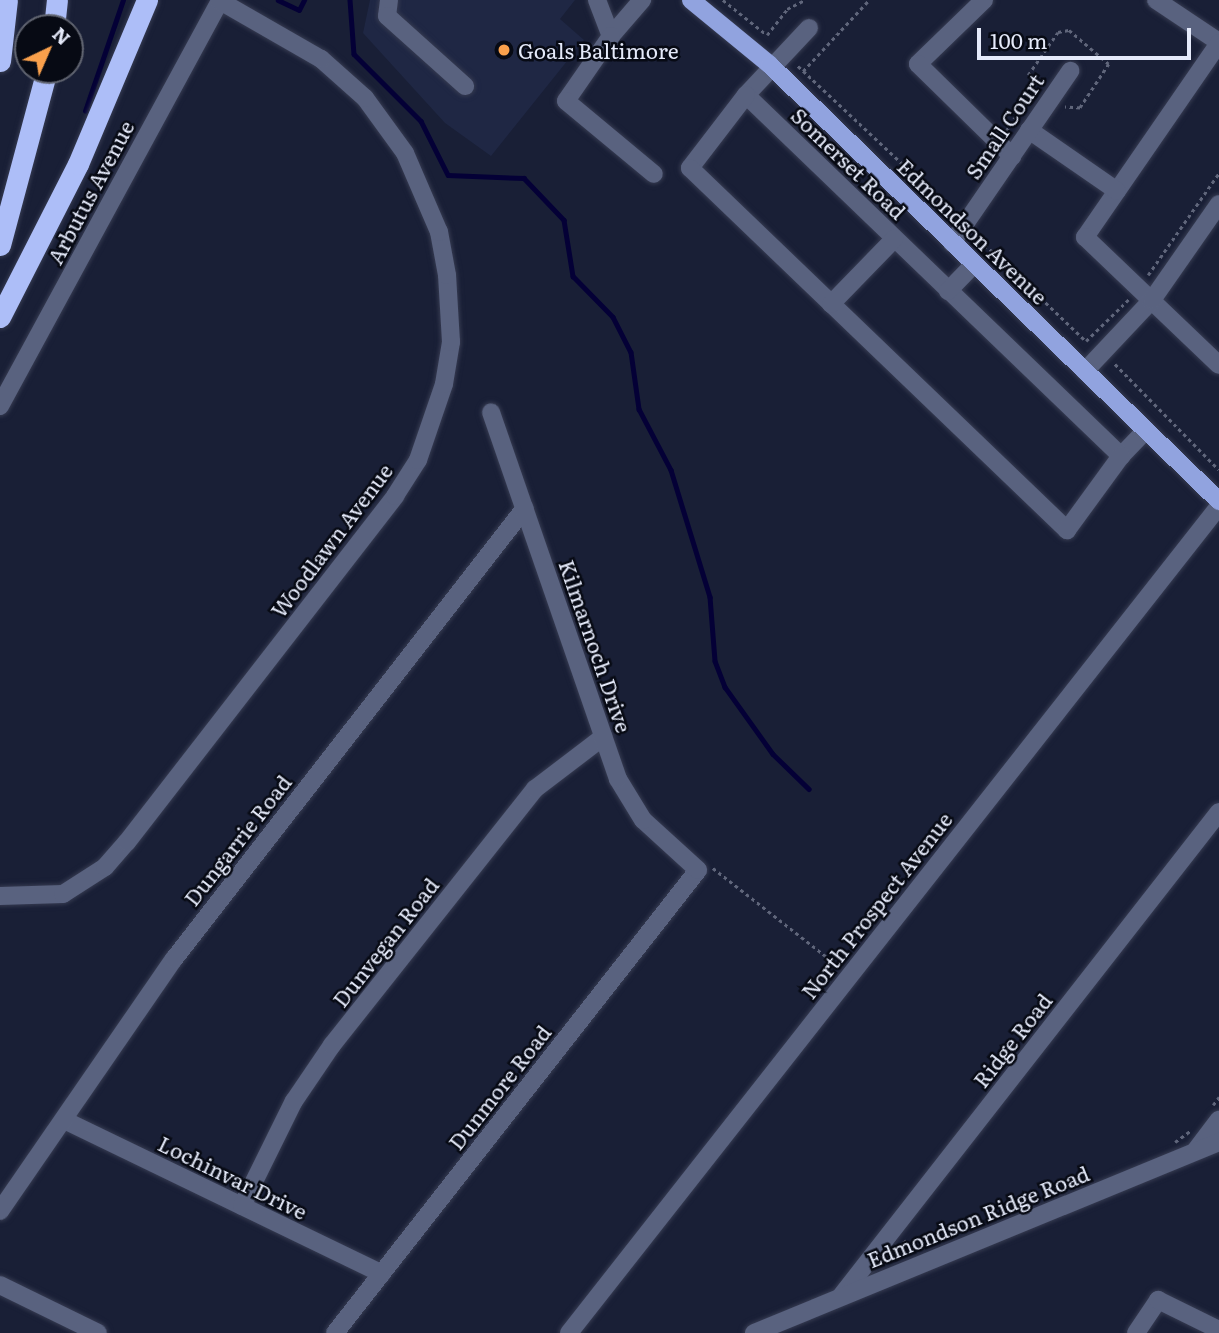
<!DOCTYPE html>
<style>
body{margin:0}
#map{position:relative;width:1219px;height:1333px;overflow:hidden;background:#191f36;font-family:Literata,serif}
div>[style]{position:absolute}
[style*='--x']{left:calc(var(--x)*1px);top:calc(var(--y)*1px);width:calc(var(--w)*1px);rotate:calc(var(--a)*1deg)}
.built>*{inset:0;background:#1f2744}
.stream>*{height:4.5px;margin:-2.25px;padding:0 2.25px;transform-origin:2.25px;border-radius:2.25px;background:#040036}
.path>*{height:2.5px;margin-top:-1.25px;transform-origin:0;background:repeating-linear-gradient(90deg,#60667b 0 3.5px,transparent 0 7px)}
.roads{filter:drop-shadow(0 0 2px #363b51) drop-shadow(0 0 2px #363b51)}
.minor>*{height:18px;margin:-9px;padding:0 9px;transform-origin:9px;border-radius:9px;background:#59627f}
.major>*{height:18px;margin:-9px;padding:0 9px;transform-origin:9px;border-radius:9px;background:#91a3df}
.highway>*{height:21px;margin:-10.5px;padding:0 10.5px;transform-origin:10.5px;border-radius:10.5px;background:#adbef8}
.dots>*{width:19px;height:19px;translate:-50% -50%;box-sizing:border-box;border:4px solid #070a14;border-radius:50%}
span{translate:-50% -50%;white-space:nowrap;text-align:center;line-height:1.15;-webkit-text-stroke:5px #070a14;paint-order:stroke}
.poi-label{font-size:21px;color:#e5eafa}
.left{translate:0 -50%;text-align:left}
.street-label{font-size:21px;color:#e5eafa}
.north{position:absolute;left:14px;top:14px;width:70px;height:70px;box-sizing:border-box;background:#070a14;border:2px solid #606470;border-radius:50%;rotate:44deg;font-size:19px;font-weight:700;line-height:28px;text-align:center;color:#e5eafa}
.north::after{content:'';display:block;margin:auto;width:24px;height:32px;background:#f9a04c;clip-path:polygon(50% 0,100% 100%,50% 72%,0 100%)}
.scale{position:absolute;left:977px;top:28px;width:214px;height:32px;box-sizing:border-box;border:4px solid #e5eafa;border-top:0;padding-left:9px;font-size:21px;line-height:24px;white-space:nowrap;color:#e5eafa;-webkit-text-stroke:5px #070a14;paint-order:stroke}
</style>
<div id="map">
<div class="built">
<i style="clip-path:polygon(370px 0,575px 0,560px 19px,584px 40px,491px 156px,445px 123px,363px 33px)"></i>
</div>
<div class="stream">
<i style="--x:278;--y:0;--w:23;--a:25"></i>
<i style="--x:299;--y:10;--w:11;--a:-63"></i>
<i style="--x:350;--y:0;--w:54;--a:85.8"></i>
<i style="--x:354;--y:54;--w:95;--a:45"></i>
<i style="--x:421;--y:121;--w:60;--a:63.4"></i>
<i style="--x:448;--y:175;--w:76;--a:2.3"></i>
<i style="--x:524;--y:178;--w:58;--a:46.4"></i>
<i style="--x:564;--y:220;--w:57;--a:80.9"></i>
<i style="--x:573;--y:276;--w:57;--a:45.7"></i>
<i style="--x:613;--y:317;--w:39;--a:63"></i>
<i style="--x:631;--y:352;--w:58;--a:82"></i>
<i style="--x:639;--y:409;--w:69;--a:62.3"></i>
<i style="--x:671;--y:470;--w:133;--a:72.9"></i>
<i style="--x:710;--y:597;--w:64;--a:85.5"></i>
<i style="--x:715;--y:661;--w:28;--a:69"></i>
<i style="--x:725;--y:687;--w:82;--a:54.4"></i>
<i style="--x:773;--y:754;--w:50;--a:44.2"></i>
<i style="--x:85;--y:111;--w:117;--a:-71.1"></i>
</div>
<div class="path">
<i style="--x:723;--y:0;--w:56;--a:38.5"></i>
<i style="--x:767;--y:35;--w:33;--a:-52"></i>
<i style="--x:787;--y:9;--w:20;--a:-27"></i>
<i style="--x:798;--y:66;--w:212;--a:43.1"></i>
<i style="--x:803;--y:71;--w:97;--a:-47.1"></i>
<i style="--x:1006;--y:131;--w:56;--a:-56.6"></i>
<i style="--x:1037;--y:84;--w:13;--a:-135"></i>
<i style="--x:1028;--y:75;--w:52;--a:-55.1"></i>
<i style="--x:1058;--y:32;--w:11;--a:-10"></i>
<i style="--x:1069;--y:30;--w:52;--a:40.4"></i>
<i style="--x:1109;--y:64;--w:53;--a:123.4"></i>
<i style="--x:1080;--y:108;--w:15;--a:-176"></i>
<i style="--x:975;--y:235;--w:153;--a:43.7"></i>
<i style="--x:1086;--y:341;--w:60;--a:-44.3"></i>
<i style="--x:1148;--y:275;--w:124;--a:-55.2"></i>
<i style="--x:1115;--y:364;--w:148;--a:45.5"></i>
<i style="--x:713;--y:868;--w:157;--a:38"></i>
<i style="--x:1213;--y:1105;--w:10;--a:-53"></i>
<i style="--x:1175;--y:1142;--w:19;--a:-36"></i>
<i style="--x:904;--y:1240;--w:14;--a:54"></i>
</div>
<div class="roads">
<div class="minor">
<i style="--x:389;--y:0;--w:16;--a:97"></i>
<i style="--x:387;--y:16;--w:105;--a:41.9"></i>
<i style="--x:597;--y:0;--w:39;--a:69"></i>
<i style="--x:611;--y:36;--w:48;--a:-49.3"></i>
<i style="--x:984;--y:0;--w:92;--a:135.9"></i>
<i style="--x:918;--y:64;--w:132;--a:44.4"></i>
<i style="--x:1156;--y:0;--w:76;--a:33.7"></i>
<i style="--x:809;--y:28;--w:92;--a:133.2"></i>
<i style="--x:746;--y:95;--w:521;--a:43.91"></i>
<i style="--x:1121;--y:456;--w:36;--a:-46"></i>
<i style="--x:611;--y:36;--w:79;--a:124.7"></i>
<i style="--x:566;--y:101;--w:114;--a:39.7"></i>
<i style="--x:1219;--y:43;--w:236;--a:124.6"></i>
<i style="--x:1085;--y:237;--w:185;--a:43.7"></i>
<i style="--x:746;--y:95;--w:92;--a:127.5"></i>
<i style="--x:690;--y:168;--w:523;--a:43.84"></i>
<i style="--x:1067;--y:530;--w:92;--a:-53.9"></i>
<i style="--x:1029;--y:130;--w:107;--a:34.7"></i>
<i style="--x:952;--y:243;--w:209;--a:-55.5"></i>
<i style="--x:948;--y:291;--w:37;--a:-46"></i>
<i style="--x:831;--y:304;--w:91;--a:-45.9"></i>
<i style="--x:1085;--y:371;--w:98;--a:-46.7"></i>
<i style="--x:1152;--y:300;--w:117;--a:-55.1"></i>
<i style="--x:0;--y:406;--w:462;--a:-61.5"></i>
<i style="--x:0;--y:896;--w:63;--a:-1.8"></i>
<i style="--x:63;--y:894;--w:50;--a:-32.7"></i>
<i style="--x:105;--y:867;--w:33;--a:-49"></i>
<i style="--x:127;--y:842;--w:438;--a:-52.2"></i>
<i style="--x:395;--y:496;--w:43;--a:-57.4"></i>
<i style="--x:418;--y:460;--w:80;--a:-71.1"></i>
<i style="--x:444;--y:384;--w:43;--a:-80.5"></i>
<i style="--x:451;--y:342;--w:67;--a:-93.4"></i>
<i style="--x:447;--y:275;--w:44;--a:-100.5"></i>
<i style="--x:439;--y:232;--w:86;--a:-113.3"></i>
<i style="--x:405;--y:153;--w:68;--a:-126"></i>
<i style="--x:365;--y:98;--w:59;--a:-138.4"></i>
<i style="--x:321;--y:59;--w:116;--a:-150.1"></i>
<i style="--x:64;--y:1120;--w:353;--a:25.8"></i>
<i style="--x:1196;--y:1150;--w:38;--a:-53"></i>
<i style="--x:242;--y:1206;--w:117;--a:-63.7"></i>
<i style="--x:294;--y:1101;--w:68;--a:-55.8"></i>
<i style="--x:332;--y:1045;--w:327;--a:-51.6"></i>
<i style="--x:535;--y:789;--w:86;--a:-37.4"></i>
<i style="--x:0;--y:1211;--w:306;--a:-55.4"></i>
<i style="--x:174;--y:959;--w:571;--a:-52.11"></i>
<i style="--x:0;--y:1285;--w:109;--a:26.1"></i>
<i style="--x:841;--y:1296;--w:614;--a:-52.01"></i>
<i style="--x:335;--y:1333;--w:588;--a:-51.9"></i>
<i style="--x:698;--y:870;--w:74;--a:-137.7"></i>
<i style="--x:643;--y:820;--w:48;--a:-121.4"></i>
<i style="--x:618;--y:779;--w:388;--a:-109.1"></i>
<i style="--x:569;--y:1333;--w:1052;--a:-51.83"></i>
<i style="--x:754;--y:1333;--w:503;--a:-22.33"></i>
<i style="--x:1136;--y:1333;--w:40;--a:-56"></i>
<i style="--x:1158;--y:1300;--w:68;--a:26.2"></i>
</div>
<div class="major">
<i style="--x:691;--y:0;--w:102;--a:39.4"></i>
<i style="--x:770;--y:65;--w:626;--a:44.16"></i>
</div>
<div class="highway">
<i style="--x:54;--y:28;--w:28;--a:-84"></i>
<i style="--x:0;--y:61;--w:61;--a:-83.5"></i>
<i style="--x:0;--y:245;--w:181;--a:-75"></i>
<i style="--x:0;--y:317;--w:172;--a:-63"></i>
<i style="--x:78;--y:164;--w:178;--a:-67.2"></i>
</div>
</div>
<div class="dots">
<i style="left:504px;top:50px;background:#f9a04c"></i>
</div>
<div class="poi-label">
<span class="left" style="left:518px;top:50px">Goals Baltimore</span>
</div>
<div class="street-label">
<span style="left:1004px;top:126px;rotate:-56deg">Small Court</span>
<span style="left:849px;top:163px;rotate:44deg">Somerset Road</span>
<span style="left:90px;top:192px;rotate:-62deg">Arbutus Avenue</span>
<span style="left:973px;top:231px;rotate:44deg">Edmondson Avenue</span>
<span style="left:331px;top:540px;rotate:-53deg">Woodlawn Avenue</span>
<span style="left:596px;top:646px;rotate:71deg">Kilmarnoch Drive</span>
<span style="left:237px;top:840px;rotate:-52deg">Dungarrie Road</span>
<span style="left:876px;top:905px;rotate:-52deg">North Prospect Avenue</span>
<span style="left:385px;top:942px;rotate:-52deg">Dunvegan Road</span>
<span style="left:1012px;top:1040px;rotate:-52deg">Ridge Road</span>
<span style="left:499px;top:1087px;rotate:-52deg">Dunmore Road</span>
<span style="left:233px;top:1177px;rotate:26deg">Lochinvar Drive</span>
<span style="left:978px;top:1216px;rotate:-22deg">Edmondson Ridge Road</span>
</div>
<div class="north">N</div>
<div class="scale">100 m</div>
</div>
